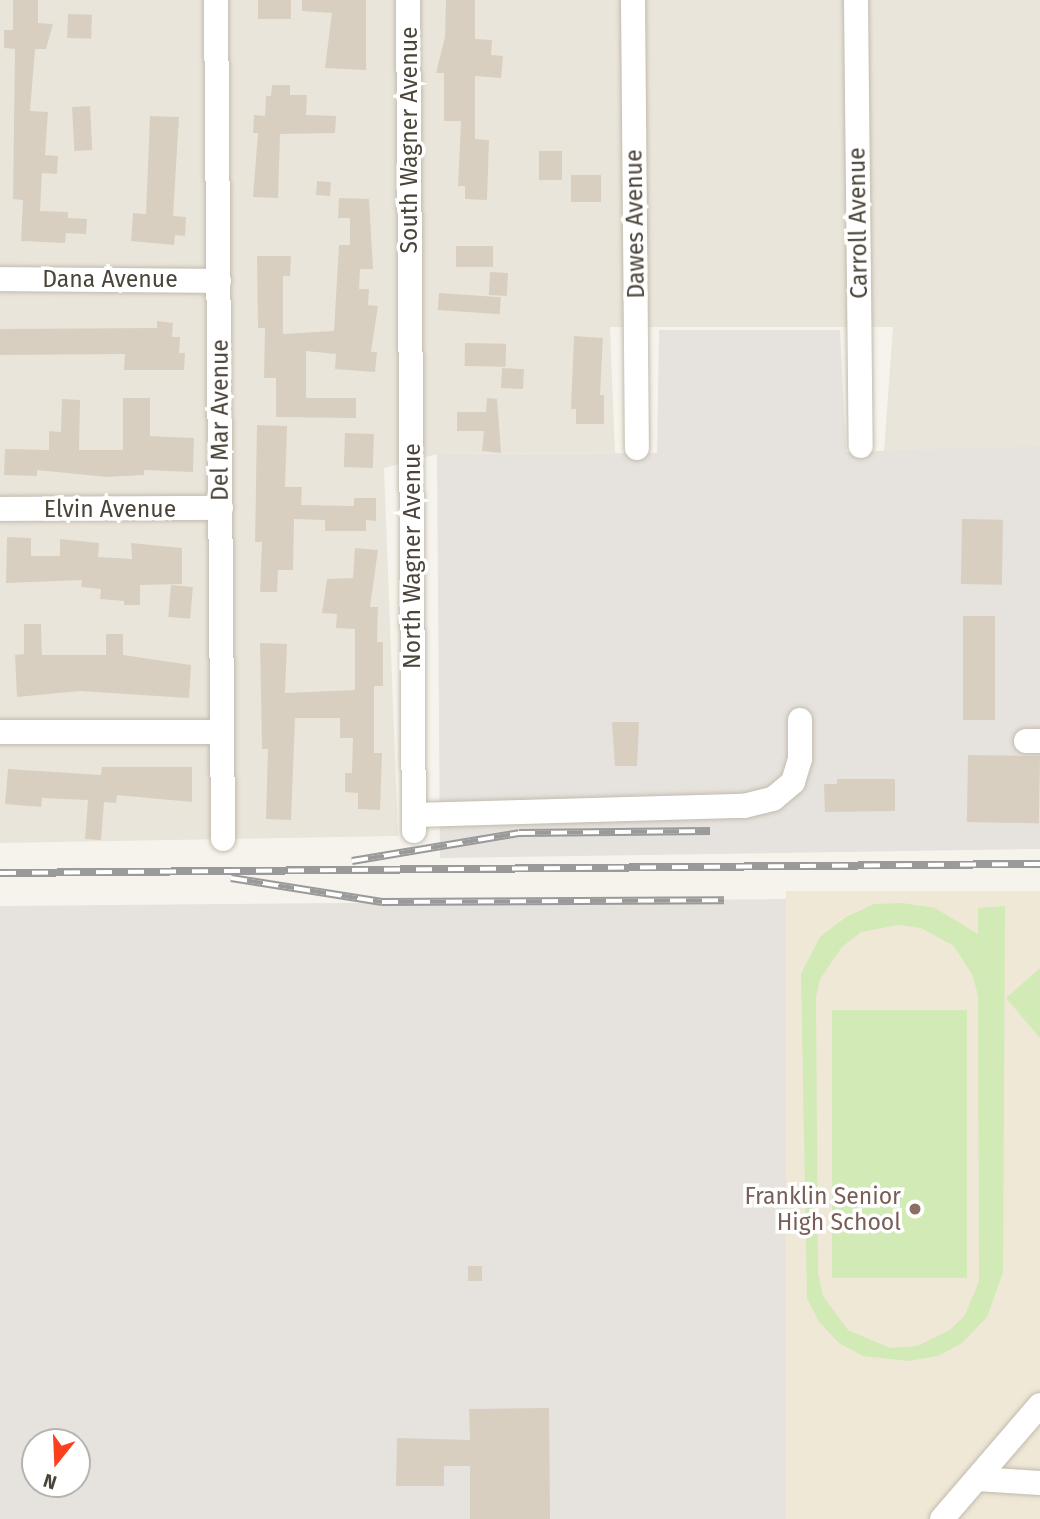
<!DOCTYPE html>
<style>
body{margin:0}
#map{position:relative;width:1040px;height:1519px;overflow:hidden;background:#f6f3ec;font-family:"Fira Sans",sans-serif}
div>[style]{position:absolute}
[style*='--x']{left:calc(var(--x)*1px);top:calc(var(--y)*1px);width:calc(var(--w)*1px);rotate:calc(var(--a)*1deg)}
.residential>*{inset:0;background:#eae5da}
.industrial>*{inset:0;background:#e6e2dd}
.education>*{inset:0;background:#efe8d6;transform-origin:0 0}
.green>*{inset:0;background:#d2eab5;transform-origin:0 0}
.building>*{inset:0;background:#d8cfc1;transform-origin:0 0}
.roads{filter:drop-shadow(0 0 2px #c2bbae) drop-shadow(0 0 2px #c2bbae)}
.minor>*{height:24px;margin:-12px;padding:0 12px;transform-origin:12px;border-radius:12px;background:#fff}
.rail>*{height:8px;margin-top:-4px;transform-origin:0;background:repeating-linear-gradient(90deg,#fff 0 16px,#9a9a9a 0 32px);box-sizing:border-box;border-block:2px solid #9a9a9a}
.dots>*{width:19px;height:19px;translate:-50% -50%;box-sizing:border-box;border:4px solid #fff;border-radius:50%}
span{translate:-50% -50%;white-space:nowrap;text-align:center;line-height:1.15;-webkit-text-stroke:7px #fff;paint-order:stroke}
.street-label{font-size:23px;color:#4b4439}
.education-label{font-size:23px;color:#785e54}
.right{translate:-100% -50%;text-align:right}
.north{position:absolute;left:21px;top:1428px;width:70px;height:70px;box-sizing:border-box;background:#fff;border:2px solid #b7b4b0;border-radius:50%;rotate:198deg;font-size:19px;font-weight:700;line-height:28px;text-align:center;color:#4b4439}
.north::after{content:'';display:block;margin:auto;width:24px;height:32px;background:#fc3f1d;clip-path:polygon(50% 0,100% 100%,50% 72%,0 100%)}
</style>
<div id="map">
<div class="residential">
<i style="clip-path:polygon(0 0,1040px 0,1040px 447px,884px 452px,893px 327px,610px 327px,615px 453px,437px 454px,384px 468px,398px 836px,0 843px)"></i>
</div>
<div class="industrial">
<i style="clip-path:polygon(659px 330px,840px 330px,846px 452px,1040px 446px,1040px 849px,440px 858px,437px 454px,657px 453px)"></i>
<i style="clip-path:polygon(evenodd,786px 899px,794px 1519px,0 1519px,0 906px,786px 899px,35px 1442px,77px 1442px,77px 1484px,35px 1484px,35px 1442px)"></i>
</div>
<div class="education">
<i style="left:1040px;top:891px;width:628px;height:254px;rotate:90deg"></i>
</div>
<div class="green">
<i style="clip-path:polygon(evenodd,902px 903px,935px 908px,978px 934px,978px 908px,1005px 906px,1003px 1272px,987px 1317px,962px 1343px,938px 1356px,908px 1361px,863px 1356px,839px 1343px,819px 1322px,807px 1298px,801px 974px,820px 937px,846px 917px,874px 904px,902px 903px,898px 925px,921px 928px,954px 946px,973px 976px,978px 996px,979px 1281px,965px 1315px,950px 1330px,917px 1346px,890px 1348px,848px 1330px,823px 1296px,818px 1273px,816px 997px,820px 979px,842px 947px,861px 932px,898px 925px)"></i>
<i style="clip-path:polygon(1040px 968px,1040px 1038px,1006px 998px)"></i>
<i style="left:832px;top:1010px;width:135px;height:268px"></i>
</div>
<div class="building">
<i style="clip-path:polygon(13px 0,38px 0,38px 23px,53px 24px,46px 49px,35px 49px,30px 111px,48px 112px,45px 155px,58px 156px,57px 174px,42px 173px,40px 211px,68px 212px,68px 218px,87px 219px,86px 234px,66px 233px,65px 243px,21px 241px,23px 200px,13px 199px,15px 49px,4px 48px,4px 30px,13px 30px)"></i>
<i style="left:258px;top:0;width:33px;height:19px"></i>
<i style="clip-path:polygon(302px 0,366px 0,366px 70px,325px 68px,332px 13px,302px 11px)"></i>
<i style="clip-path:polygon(446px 0,475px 0,475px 39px,492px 40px,491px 55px,503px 56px,501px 78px,475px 76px,475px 139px,489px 140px,487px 200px,465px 199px,465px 186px,458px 186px,461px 121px,444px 121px,444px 73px,436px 73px,445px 37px)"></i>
<i style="left:68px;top:14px;width:24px;height:24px;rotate:2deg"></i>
<i style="clip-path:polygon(272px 85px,290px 85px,290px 95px,307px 95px,306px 115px,336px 116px,335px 133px,280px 134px,278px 198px,253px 197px,258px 133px,253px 133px,254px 115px,265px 116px,266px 96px,271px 96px)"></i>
<i style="left:90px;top:106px;width:44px;height:18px;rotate:87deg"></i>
<i style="clip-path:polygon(150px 116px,179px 117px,173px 216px,186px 217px,185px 236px,175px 235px,174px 245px,131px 241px,133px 213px,146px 214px)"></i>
<i style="left:539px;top:151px;width:23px;height:29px"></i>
<i style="left:571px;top:175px;width:30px;height:27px"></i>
<i style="left:317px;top:181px;width:14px;height:14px;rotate:4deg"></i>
<i style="clip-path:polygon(339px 198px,369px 199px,373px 269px,360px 269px,359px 289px,369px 289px,368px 305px,378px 306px,371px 352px,377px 352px,375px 372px,335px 369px,336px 354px,306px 351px,306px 398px,356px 398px,356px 418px,276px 417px,276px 378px,264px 378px,265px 328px,258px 328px,257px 256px,291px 256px,290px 276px,283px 276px,283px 334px,334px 331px,339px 245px,350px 245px,350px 218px,338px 218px)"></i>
<i style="left:493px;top:246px;width:21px;height:37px;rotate:90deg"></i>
<i style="left:490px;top:272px;width:18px;height:23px;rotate:3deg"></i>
<i style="left:439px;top:293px;width:62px;height:17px;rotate:4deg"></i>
<i style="clip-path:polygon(157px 321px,173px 323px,172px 337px,180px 337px,179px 353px,185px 353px,184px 370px,124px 370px,125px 354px,0 355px,0 329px,157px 328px)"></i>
<i style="clip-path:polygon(574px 336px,603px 338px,600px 395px,604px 395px,604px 424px,576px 424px,576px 409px,571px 409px)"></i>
<i style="left:465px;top:343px;width:41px;height:23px;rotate:1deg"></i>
<i style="left:502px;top:368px;width:22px;height:20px;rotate:3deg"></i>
<i style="clip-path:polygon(123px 398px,150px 398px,150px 436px,194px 438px,193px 472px,144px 470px,144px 475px,106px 477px,37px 470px,37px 476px,4px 475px,5px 449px,49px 450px,49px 431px,61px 432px,62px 399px,80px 400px,79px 450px,123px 450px)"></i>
<i style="clip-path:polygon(487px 398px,497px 399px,501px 453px,482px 451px,484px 431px,457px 431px,457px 412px,486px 412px)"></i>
<i style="clip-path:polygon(257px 425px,287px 426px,285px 487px,302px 487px,301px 505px,354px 506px,354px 498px,376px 498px,376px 521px,366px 520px,366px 531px,325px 531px,325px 520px,294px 519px,293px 570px,278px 570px,277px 592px,260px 592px,262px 542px,255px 542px)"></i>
<i style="left:345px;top:433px;width:29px;height:34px;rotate:2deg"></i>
<i style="left:962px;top:519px;width:41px;height:65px;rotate:1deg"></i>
<i style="clip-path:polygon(7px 537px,31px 538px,31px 556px,60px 556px,60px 539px,99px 543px,98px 557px,132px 559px,131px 543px,182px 548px,182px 584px,140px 585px,140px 605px,124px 605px,124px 601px,100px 599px,101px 589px,81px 587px,82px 580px,6px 583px)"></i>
<i style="clip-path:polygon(355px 548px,378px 550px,370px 607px,378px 607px,377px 642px,383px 642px,383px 686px,374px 686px,374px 753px,382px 753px,380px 810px,358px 809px,358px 793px,345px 792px,345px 773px,352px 773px,353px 738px,340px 738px,340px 718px,295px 718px,291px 820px,266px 819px,268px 749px,262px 749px,260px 643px,287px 644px,285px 693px,355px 690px,355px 629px,336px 628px,337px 614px,322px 613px,327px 579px,353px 578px)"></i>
<i style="left:171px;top:585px;width:22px;height:32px;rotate:5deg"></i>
<i style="left:963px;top:616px;width:32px;height:104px"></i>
<i style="clip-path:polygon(24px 624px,41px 624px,42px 655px,106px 655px,106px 634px,123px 634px,123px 655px,191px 665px,189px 698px,80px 691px,17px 697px,15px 655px,24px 654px)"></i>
<i style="clip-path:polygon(612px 722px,639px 722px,637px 766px,615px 766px)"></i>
<i style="left:968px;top:755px;width:72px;height:67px;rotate:1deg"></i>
<i style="clip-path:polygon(102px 767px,192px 767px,192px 802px,117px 795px,116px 803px,104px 802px,101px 840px,85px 839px,88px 800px,42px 798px,41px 807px,5px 804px,8px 769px,101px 775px)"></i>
<i style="clip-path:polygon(837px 779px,895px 779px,895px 811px,825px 812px,824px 784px,837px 784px)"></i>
<i style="left:468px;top:1266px;width:14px;height:15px"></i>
<i style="clip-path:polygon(549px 1408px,550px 1519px,470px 1519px,470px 1466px,444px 1466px,444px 1486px,396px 1486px,397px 1438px,470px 1440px,469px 1409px)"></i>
</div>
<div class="roads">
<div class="minor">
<i style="--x:216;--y:0;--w:839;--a:89.52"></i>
<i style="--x:408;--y:0;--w:831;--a:89.59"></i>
<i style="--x:633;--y:0;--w:448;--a:89.5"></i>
<i style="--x:856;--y:0;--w:446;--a:89.4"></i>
<i style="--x:0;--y:279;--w:219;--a:0.5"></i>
<i style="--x:0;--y:509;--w:221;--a:-0.3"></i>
<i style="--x:0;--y:732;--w:222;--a:0"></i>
<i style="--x:1026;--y:741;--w:14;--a:0"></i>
<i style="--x:414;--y:815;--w:330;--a:-1.6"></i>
<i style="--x:744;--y:806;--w:30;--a:-14"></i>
<i style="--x:773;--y:799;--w:26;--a:-40"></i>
<i style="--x:793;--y:782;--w:24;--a:-73"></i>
<i style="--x:800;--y:759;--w:39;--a:-90"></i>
<i style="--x:977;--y:1479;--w:63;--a:3.6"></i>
<i style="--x:942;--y:1519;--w:150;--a:-49.3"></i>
</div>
</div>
<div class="rail">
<i style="--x:352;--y:861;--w:169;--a:-9.5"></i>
<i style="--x:519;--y:833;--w:191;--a:-0.6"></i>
<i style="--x:0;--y:873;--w:1040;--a:-0.5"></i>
<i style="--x:231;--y:878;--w:153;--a:9"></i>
<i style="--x:382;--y:902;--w:342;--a:-0.3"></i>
</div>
<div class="dots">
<i style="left:915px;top:1209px;background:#8d6e63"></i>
</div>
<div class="street-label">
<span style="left:409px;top:140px;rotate:-90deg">South Wagner Avenue</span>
<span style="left:858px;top:223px;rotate:-91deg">Carroll Avenue</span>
<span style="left:635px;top:224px;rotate:-91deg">Dawes Avenue</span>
<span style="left:110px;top:279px">Dana Avenue</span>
<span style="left:220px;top:420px;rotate:-90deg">Del Mar Avenue</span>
<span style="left:110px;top:509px">Elvin Avenue</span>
<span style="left:412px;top:556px;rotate:-90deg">North Wagner Avenue</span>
</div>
<div class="education-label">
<span class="right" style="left:901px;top:1209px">Franklin Senior<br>High School</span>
</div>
<div class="north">N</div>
</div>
